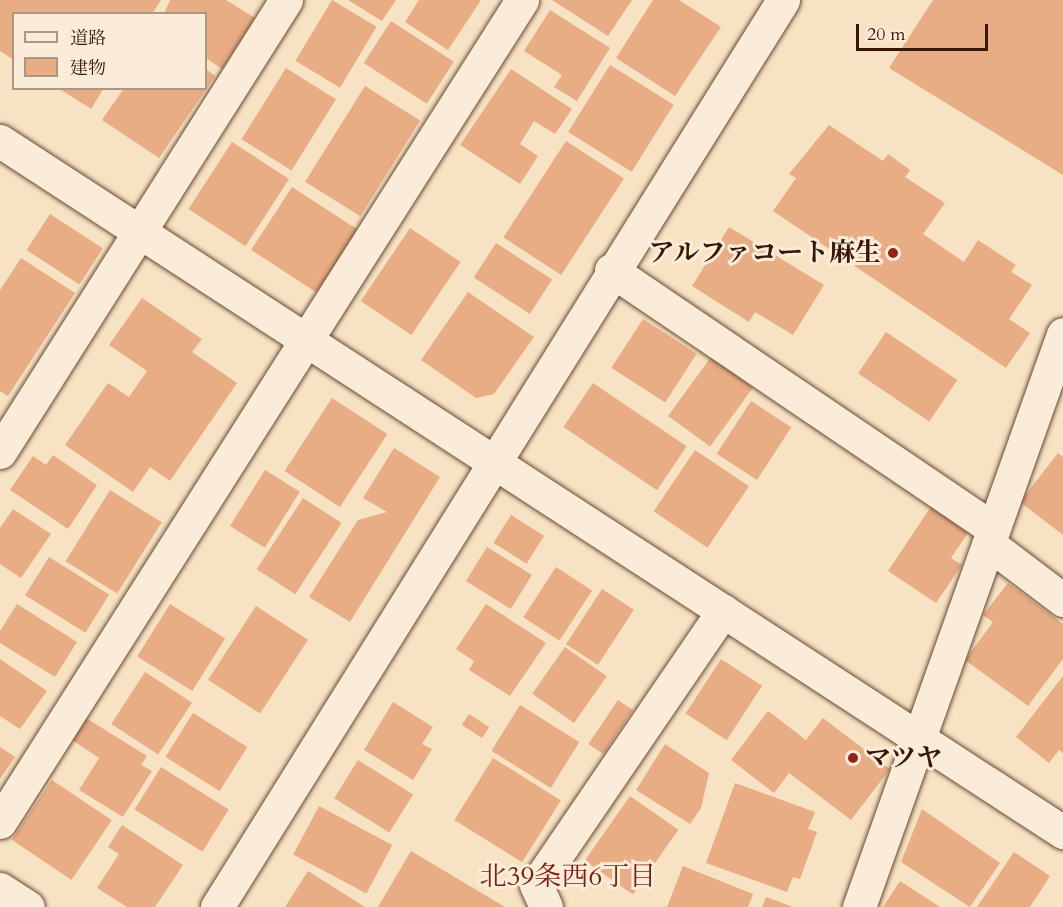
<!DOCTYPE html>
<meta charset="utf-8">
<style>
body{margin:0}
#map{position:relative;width:1063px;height:907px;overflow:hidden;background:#f7e2c3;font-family:Cardo,"Noto Serif JP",serif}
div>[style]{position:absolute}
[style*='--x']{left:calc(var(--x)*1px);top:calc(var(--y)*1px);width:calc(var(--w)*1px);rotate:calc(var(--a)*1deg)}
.building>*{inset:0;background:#e8ad85;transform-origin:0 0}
.roads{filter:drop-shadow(0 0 2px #684a34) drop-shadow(0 0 2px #684a34)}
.street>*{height:33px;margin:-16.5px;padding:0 16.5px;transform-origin:16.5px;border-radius:16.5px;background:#faecd8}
.dots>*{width:16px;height:16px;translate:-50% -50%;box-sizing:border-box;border:3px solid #faecd8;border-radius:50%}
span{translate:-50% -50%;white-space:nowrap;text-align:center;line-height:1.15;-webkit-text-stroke:6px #faecd8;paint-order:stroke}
.poi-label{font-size:26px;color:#381705;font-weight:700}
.right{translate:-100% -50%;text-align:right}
.left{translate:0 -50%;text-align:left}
.neighbourhood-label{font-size:27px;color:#7a1f14}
.legend{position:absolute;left:12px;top:12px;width:195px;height:78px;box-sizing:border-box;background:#faecd8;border:2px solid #ac9784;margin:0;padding:8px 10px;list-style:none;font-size:18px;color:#381705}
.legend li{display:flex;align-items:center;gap:12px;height:30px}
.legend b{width:30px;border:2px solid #ac9784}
.scale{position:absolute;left:856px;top:24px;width:132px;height:27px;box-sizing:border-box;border:3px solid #381705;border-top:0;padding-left:8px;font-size:18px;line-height:21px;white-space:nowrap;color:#381705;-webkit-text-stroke:4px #faecd8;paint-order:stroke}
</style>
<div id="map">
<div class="building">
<i style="clip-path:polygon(0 0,161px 0,152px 14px,14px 14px,14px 60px,0 51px)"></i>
<i style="clip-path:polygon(170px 0,226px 0,255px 18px,222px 69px,206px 58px,206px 14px,164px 14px)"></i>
<i style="left:332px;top:0;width:52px;height:71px;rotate:31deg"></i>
<i style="clip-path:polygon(348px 0,396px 0,382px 21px)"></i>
<i style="clip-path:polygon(419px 0,481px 0,448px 50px,405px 22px)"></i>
<i style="clip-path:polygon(552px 0,632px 0,608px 36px)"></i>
<i style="clip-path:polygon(653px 0,679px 0,721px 27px,675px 96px,616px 58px)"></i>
<i style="clip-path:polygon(933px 0,1063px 0,1063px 175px,889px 68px)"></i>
<i style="clip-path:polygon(550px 10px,610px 48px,577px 101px,554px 87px,562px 75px,524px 51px)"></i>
<i style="left:391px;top:21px;width:75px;height:50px;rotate:33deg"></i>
<i style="left:610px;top:65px;width:75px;height:79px;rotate:32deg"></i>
<i style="left:286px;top:68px;width:59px;height:84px;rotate:32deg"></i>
<i style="clip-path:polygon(206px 69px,215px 76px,159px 158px,102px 120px,124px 88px,206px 88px)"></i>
<i style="clip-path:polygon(511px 69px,572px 109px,555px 134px,534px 121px,520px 144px,538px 156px,520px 184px,460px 145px)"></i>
<i style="left:365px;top:86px;width:65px;height:113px;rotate:32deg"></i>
<i style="clip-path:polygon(58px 88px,104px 88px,91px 109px)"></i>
<i style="clip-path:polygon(829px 125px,883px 161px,888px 154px,910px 170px,905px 177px,945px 203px,923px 234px,964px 262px,978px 240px,1016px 265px,1011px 272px,1032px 285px,1009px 319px,1030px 333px,1006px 368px,773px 211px,796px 178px,789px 174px)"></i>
<i style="left:566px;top:141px;width:69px;height:115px;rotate:33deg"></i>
<i style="left:232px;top:142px;width:68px;height:80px;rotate:33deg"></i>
<i style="left:292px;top:187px;width:78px;height:75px;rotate:33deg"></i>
<i style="left:50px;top:214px;width:63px;height:43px;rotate:33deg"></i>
<i style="clip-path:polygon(729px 227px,824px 285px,793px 335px,755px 312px,749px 322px,692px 286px)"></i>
<i style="left:410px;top:228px;width:61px;height:88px;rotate:34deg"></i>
<i style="left:496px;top:243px;width:67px;height:41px;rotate:33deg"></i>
<i style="clip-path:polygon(21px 258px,75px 293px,8px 396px,0 391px,0 290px)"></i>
<i style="clip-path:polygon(468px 292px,534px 337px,494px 394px,476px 398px,421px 360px)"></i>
<i style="clip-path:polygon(142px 298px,202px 339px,192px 352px,237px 383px,170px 481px,150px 467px,133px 492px,65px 445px,108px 383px,129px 397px,147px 371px,109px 345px)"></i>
<i style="left:643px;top:319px;width:64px;height:58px;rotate:33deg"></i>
<i style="left:886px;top:332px;width:86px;height:50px;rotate:34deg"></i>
<i style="left:711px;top:357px;width:52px;height:73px;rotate:36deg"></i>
<i style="left:593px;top:383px;width:113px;height:53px;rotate:34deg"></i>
<i style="left:332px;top:398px;width:66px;height:87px;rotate:33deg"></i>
<i style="left:751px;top:401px;width:48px;height:63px;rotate:33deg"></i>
<i style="clip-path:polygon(394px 448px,440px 477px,350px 622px,309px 597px,358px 520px,387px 512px,363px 498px)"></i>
<i style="left:695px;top:450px;width:65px;height:74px;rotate:34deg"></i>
<i style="clip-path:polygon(1058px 453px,1063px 457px,1063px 535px,1020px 502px)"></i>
<i style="clip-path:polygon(53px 455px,97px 485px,68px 529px,10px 490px,33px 456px,46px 465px)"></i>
<i style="left:265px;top:470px;width:41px;height:66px;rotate:32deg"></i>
<i style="left:110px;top:490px;width:61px;height:84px;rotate:32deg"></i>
<i style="left:303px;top:498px;width:46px;height:85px;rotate:33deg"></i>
<i style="clip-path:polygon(936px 499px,956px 513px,951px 521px,968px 533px,951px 558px,962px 565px,936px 603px,888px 571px)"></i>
<i style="clip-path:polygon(13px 509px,51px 534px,21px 578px,0 564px,0 528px)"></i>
<i style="left:511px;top:515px;width:39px;height:33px;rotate:32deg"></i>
<i style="left:487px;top:547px;width:53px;height:40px;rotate:32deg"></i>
<i style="left:49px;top:557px;width:71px;height:45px;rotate:32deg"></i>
<i style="left:556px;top:567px;width:43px;height:60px;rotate:33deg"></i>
<i style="clip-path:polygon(1008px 583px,1063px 624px,1063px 659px,1028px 706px,965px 660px,993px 622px,983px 615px)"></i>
<i style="left:602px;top:589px;width:38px;height:66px;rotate:33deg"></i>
<i style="clip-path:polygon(17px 604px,77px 642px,55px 677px,0 643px,0 631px)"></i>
<i style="left:170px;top:604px;width:65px;height:62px;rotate:32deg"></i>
<i style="clip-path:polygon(486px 604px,546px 643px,510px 696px,469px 670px,474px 661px,456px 649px)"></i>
<i style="left:256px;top:606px;width:62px;height:88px;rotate:33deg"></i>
<i style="left:565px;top:647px;width:51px;height:57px;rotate:35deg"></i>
<i style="clip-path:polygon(0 659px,47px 691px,20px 729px,0 716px)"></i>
<i style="left:721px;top:659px;width:49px;height:65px;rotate:33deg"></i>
<i style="left:145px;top:672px;width:56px;height:62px;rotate:33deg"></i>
<i style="clip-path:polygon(1063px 676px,1063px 753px,1059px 750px,1049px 763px,1016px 737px)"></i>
<i style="left:618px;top:700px;width:18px;height:53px;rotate:34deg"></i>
<i style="clip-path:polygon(393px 702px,433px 727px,422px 744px,432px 749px,413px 780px,364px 750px)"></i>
<i style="left:520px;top:705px;width:70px;height:54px;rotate:32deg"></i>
<i style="clip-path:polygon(768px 711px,806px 740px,823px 718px,890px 769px,851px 820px,789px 773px,774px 793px,731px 760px)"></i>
<i style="left:193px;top:713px;width:64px;height:52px;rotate:32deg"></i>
<i style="left:469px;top:714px;width:24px;height:13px;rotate:33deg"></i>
<i style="clip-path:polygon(86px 718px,147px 756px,141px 765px,152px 771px,123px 817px,79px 790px,99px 758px,72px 740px)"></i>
<i style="clip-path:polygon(665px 744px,709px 773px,701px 808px,690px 824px,636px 790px)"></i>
<i style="clip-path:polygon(0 747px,15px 757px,0 779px)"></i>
<i style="left:493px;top:758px;width:80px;height:73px;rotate:32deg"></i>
<i style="left:358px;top:760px;width:65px;height:45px;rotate:32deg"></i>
<i style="left:161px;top:767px;width:80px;height:50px;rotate:32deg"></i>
<i style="left:52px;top:780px;width:72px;height:72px;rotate:34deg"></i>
<i style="clip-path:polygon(735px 783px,815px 812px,808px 829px,817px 832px,800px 879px,793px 877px,787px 892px,706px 863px)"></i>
<i style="left:630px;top:796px;width:59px;height:79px;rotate:35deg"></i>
<i style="left:319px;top:806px;width:83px;height:55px;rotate:28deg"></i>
<i style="clip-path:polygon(922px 809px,1000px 863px,970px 907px,901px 862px)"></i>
<i style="clip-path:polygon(122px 825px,183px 865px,155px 907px,127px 907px,97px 888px,119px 854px,108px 847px)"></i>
<i style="clip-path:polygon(411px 851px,505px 907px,378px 907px)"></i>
<i style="clip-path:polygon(1014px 852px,1050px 876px,1030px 907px,977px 907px)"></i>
<i style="clip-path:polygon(683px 866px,753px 894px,748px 907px,667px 907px)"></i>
<i style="clip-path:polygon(308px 871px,365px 907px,285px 907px)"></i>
<i style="clip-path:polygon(900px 881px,940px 907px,883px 907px)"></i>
<i style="clip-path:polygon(766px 897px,793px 907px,762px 907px)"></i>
</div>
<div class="roads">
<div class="street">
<i style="--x:0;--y:141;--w:1268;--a:33.03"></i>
<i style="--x:611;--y:270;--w:462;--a:34.1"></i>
<i style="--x:0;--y:452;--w:535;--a:-57.68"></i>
<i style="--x:989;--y:544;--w:93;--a:37.1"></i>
<i style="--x:0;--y:822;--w:974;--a:-57.58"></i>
<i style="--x:0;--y:889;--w:33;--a:33"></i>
<i style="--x:217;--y:907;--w:1069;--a:-58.03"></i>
<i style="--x:546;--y:907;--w:24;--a:-114"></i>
<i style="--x:536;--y:885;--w:332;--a:-55.7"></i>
<i style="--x:859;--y:907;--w:608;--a:-70.4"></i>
</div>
</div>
<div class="dots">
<i style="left:893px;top:253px;background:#8f2418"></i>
<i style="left:853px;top:758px;background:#8f2418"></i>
</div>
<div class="poi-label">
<span class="right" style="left:881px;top:253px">アルファコート麻生</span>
<span class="left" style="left:865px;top:758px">マツヤ</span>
</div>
<div class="neighbourhood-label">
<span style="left:568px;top:877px">北39条西6丁目</span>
</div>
<ul class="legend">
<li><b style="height:8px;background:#faecd8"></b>道路</li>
<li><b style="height:16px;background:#e8ad85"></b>建物</li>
</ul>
<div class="scale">20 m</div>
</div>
